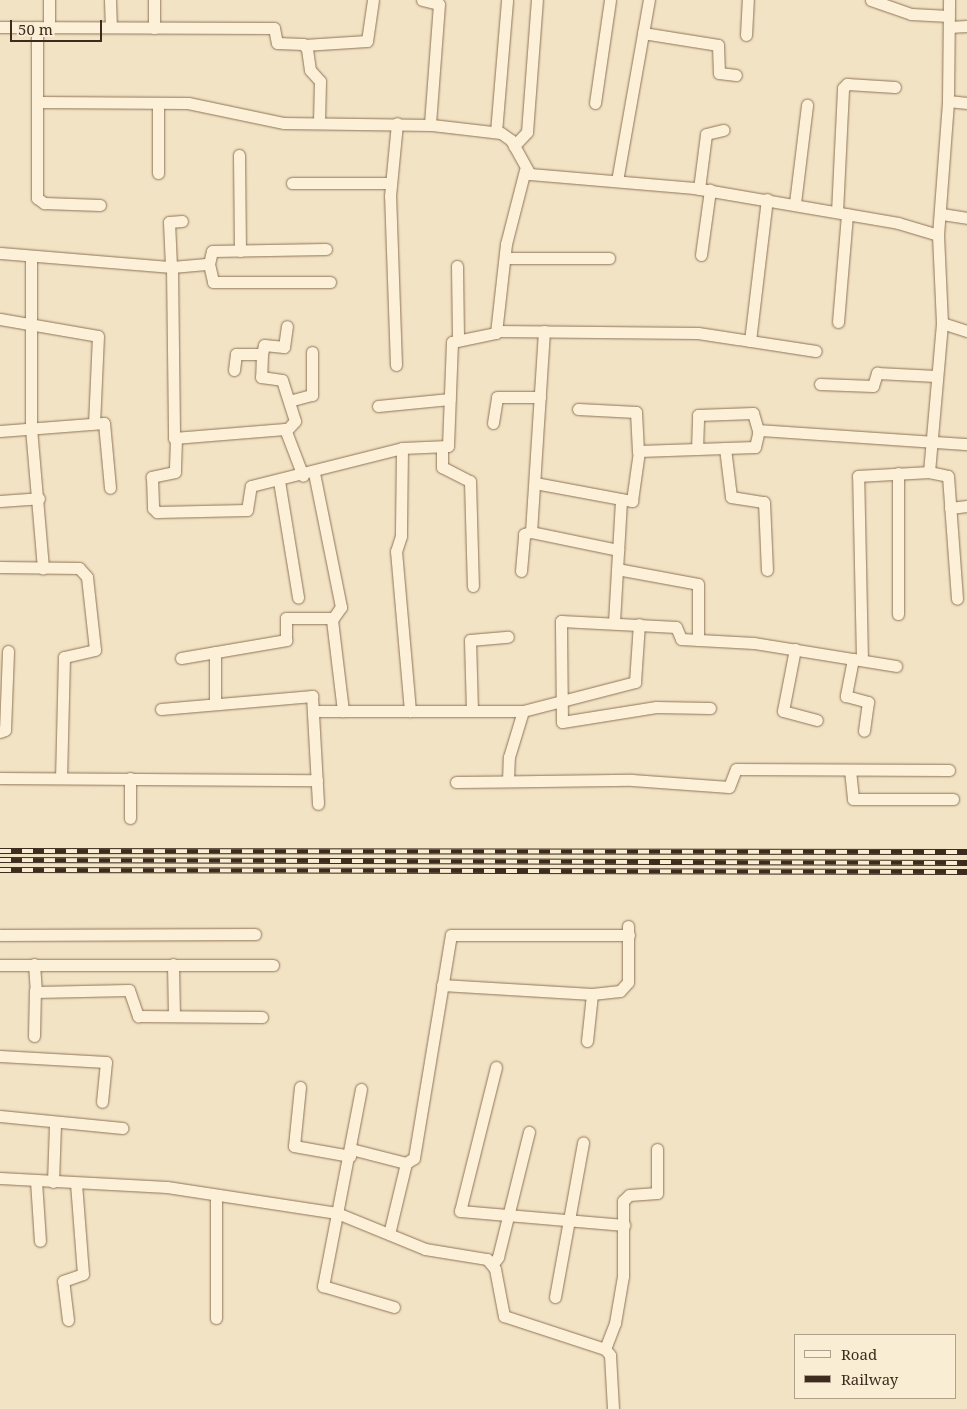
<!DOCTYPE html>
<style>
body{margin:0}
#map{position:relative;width:967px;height:1409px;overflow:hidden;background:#f2e3c4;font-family:"Noto Serif",serif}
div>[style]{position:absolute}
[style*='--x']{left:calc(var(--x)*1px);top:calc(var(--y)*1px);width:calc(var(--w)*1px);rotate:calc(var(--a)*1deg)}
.roads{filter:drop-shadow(0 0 1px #8f7458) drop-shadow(0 0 1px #8f7458)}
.street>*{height:11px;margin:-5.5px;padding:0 5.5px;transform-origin:5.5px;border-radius:5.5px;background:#fcf0d8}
.rail>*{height:5.5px;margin-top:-2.75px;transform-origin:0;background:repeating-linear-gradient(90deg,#f9edd4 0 11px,#3d2c1e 0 22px);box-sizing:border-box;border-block:1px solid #3d2c1e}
span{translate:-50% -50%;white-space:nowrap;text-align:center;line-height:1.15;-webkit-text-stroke:4px #f9edd4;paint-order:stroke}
.legend{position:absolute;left:794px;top:1334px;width:162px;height:65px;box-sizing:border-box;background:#f9edd4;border:1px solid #aea08b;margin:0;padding:6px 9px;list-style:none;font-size:15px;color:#3d2c1e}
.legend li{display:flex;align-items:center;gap:10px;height:25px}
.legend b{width:25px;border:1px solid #aea08b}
.scale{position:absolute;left:10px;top:20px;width:92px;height:22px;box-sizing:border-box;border:2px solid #3d2c1e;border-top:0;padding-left:6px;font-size:15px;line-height:18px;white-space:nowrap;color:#3d2c1e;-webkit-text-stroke:4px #f9edd4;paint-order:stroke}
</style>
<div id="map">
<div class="roads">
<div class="street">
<i style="--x:49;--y:0;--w:27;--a:90"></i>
<i style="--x:110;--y:0;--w:27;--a:88"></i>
<i style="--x:154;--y:0;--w:28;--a:90"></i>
<i style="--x:422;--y:0;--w:17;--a:13"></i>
<i style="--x:439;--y:4;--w:121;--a:94.3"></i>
<i style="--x:871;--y:0;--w:42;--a:19.3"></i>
<i style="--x:911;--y:14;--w:38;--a:3"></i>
<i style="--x:0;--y:27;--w:274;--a:0.2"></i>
<i style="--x:274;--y:28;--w:15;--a:79"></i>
<i style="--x:277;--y:43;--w:26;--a:2"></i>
<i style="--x:303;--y:44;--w:6;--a:51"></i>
<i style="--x:307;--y:49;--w:21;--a:82"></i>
<i style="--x:310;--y:70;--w:15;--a:48"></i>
<i style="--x:320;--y:81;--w:41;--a:91.4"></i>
<i style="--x:37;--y:27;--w:171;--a:90"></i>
<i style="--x:37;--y:198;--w:9;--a:36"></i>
<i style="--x:44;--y:203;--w:56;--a:2"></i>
<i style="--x:949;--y:27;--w:18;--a:-3"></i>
<i style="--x:643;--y:33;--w:76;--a:9.1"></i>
<i style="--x:718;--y:45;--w:28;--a:88"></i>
<i style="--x:719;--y:73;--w:17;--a:7"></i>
<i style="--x:746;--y:35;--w:35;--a:-87"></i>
<i style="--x:304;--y:45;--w:63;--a:-3.6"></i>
<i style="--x:367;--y:41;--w:41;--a:-81.7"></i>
<i style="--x:948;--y:101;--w:19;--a:6"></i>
<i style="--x:38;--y:102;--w:150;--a:0.4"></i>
<i style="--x:188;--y:103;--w:98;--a:11.8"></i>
<i style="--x:284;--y:123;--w:148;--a:0.8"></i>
<i style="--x:432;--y:125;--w:69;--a:6.6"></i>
<i style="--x:501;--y:133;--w:12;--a:35"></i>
<i style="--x:511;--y:140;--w:39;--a:61"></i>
<i style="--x:530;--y:174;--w:165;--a:4.9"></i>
<i style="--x:694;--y:188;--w:207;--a:9.7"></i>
<i style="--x:898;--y:223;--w:42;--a:16.7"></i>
<i style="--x:938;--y:235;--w:88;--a:87.4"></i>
<i style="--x:942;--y:323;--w:26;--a:18"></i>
<i style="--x:595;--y:103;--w:104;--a:-81.7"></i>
<i style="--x:496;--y:132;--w:132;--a:-85.2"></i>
<i style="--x:514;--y:146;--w:19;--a:-47"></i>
<i style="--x:527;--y:132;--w:132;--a:-85.7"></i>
<i style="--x:239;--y:155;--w:96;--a:89.4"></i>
<i style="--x:158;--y:173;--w:69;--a:-90"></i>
<i style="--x:617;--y:181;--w:184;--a:-80"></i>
<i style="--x:292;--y:183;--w:98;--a:0"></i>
<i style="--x:699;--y:189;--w:55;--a:-82.7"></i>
<i style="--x:706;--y:134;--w:18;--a:-13"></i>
<i style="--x:795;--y:203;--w:99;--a:-83"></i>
<i style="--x:837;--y:212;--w:124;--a:-87.2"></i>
<i style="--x:843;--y:88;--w:6;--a:-45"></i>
<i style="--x:847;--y:84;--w:48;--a:3.6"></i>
<i style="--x:942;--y:214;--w:25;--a:9"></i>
<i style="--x:938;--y:235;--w:134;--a:-85.7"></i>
<i style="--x:948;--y:101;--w:101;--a:-89.4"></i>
<i style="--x:0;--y:253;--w:173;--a:4.7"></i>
<i style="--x:172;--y:267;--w:171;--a:89.3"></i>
<i style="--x:174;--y:438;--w:111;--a:-4.6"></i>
<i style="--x:285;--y:429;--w:50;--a:69"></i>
<i style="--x:701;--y:255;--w:66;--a:-82.1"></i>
<i style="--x:31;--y:257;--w:171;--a:90"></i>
<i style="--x:31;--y:428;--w:141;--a:85.1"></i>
<i style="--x:505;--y:258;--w:104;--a:0"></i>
<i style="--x:209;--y:264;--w:13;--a:-77"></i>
<i style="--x:212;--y:251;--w:114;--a:-1"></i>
<i style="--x:171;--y:266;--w:44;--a:-92.6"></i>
<i style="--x:169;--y:222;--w:13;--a:-4"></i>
<i style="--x:457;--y:266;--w:72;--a:89.2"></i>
<i style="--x:172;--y:267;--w:37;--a:-5"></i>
<i style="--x:209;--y:264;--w:18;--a:77"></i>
<i style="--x:213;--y:282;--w:117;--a:0"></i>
<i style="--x:0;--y:319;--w:99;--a:9.8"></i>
<i style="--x:98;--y:336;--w:87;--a:92.6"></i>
<i style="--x:838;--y:322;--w:108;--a:-85.2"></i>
<i style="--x:497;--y:331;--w:201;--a:0.6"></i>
<i style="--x:698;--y:333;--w:119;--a:8.7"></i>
<i style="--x:544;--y:331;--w:201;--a:93.7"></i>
<i style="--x:531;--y:532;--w:89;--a:11.7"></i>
<i style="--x:750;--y:341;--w:143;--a:-83.2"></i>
<i style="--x:262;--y:354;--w:9;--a:-77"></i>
<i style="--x:264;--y:345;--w:20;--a:6"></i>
<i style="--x:284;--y:347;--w:21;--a:-82"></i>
<i style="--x:396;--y:365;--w:169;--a:-92"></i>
<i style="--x:390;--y:196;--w:73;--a:-84.5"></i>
<i style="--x:234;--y:370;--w:16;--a:-83"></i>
<i style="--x:236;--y:354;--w:26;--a:0"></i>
<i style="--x:262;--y:354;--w:23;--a:92"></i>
<i style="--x:261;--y:377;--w:21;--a:8"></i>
<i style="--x:282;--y:380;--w:43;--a:72.4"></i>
<i style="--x:295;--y:421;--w:12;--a:132"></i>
<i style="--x:820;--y:384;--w:53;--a:2.2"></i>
<i style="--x:873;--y:386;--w:14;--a:-73"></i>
<i style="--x:877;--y:373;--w:59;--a:2.9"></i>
<i style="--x:289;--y:401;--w:24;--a:-15"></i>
<i style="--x:312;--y:395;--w:43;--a:-90"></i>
<i style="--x:378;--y:406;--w:72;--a:-5.6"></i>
<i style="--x:578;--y:409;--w:58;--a:3"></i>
<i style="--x:636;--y:412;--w:40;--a:87.1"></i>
<i style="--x:493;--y:423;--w:26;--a:-81"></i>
<i style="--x:497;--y:397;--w:43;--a:0"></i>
<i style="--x:0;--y:431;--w:104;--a:-4.4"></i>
<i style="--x:104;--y:423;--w:65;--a:84.7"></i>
<i style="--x:176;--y:439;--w:33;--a:92"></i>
<i style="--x:175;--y:472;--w:24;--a:168"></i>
<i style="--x:152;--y:477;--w:31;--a:88"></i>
<i style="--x:153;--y:508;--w:6;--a:45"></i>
<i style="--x:157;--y:512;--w:90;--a:-1.3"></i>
<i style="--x:247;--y:510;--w:24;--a:-81"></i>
<i style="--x:251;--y:486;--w:156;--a:-14.1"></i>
<i style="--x:402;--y:448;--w:46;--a:-2.5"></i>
<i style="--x:448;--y:446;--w:104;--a:-87.8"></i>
<i style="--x:452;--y:342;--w:45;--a:-11.6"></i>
<i style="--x:496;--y:333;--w:90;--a:-83.6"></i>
<i style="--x:506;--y:244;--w:76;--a:-75.6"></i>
<i style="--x:442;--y:447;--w:20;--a:90"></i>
<i style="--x:442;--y:467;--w:31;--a:27"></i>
<i style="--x:470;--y:481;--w:105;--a:88.4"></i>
<i style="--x:402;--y:448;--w:88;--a:90.7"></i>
<i style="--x:401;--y:536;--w:16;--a:108"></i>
<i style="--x:396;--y:551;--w:161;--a:85"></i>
<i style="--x:725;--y:448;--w:49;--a:83"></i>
<i style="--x:731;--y:497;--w:33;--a:9"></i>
<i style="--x:764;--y:502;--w:68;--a:87.5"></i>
<i style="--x:697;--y:449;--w:34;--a:-88"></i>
<i style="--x:698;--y:415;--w:55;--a:-2.1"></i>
<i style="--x:753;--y:413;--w:19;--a:74"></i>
<i style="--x:929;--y:472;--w:19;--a:12"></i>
<i style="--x:948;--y:476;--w:123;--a:85.8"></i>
<i style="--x:314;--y:473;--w:137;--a:78.6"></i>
<i style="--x:341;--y:607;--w:16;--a:125"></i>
<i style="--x:332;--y:620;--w:92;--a:83.1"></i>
<i style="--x:279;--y:481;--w:118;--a:80.7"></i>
<i style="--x:535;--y:483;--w:99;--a:10.5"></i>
<i style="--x:632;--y:501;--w:50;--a:-82"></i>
<i style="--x:639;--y:451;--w:116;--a:-2"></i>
<i style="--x:755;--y:447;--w:17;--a:-77"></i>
<i style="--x:759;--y:430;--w:208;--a:3.9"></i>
<i style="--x:0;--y:501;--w:39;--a:-4"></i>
<i style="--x:950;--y:508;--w:17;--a:-7"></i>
<i style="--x:0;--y:567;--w:79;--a:0.7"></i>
<i style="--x:79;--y:568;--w:12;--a:48"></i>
<i style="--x:87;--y:577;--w:73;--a:83.7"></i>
<i style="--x:95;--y:650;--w:32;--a:167"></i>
<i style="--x:64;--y:657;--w:121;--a:91.4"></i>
<i style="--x:617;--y:569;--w:82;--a:10.5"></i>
<i style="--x:698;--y:584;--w:56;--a:90"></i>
<i style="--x:521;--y:571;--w:37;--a:-85"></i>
<i style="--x:524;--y:534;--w:7;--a:-16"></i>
<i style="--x:898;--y:614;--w:141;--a:-90"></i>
<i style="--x:614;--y:622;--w:123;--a:-86.7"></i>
<i style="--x:795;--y:649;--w:63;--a:101"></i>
<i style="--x:783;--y:711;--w:35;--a:15"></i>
<i style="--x:181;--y:658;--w:107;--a:-9.7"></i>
<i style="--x:286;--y:640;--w:22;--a:-90"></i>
<i style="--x:286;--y:618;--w:47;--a:0"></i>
<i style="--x:853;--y:659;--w:38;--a:101"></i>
<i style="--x:846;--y:696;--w:23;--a:15"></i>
<i style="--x:868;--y:702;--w:29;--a:98"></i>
<i style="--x:862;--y:660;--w:184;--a:-91.2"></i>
<i style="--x:858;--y:476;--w:71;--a:-3.2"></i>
<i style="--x:929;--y:472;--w:150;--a:-85"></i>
<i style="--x:215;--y:704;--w:52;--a:-90"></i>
<i style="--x:710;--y:708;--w:54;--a:-178.9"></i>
<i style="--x:656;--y:707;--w:95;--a:170.9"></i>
<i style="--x:562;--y:722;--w:101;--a:-90.6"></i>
<i style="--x:561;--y:621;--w:115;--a:3"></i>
<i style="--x:676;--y:627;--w:13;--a:67"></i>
<i style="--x:681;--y:639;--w:73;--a:3.1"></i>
<i style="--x:754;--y:643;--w:144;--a:9.2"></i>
<i style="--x:161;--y:709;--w:152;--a:-4.9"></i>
<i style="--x:312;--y:696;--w:108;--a:86.8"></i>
<i style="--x:313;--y:711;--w:210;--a:0"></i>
<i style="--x:523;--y:711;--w:116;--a:-14.5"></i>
<i style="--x:635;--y:682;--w:58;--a:-86.1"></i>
<i style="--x:472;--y:711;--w:71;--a:-91.6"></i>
<i style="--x:470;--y:640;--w:38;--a:-5"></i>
<i style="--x:0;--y:732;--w:5;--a:-22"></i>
<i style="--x:5;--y:730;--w:79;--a:-87.8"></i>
<i style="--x:850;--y:770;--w:29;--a:84"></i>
<i style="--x:853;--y:799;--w:100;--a:0"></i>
<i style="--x:0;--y:778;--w:317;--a:0.4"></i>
<i style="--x:130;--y:778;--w:40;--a:90"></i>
<i style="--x:508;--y:781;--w:24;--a:-88"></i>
<i style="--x:509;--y:757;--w:48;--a:-73.1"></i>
<i style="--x:456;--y:782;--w:176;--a:-0.7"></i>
<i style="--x:632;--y:780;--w:97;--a:4.1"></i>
<i style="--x:729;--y:787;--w:19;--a:-69"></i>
<i style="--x:736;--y:769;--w:213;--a:0.3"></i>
<i style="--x:0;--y:935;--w:255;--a:-0.2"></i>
<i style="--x:34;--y:964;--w:28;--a:86"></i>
<i style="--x:36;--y:992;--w:93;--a:-1.2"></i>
<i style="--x:129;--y:990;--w:28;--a:71"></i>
<i style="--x:138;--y:1016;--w:124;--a:0.5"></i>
<i style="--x:173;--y:964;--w:51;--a:88.9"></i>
<i style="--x:0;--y:965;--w:273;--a:0"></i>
<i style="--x:442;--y:985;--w:150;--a:3.4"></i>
<i style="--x:592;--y:994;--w:28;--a:-6"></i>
<i style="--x:620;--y:991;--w:12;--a:-48"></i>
<i style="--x:628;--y:982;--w:56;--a:-90"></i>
<i style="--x:34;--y:1036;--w:46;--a:-88.8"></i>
<i style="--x:587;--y:1041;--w:47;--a:-83.9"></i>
<i style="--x:0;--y:1056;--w:106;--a:3.2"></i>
<i style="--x:106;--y:1062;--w:40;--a:95.7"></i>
<i style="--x:496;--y:1067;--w:148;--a:104"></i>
<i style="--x:460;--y:1211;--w:165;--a:4.9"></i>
<i style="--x:300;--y:1087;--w:59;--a:95.8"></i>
<i style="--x:294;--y:1146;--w:57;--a:10.1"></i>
<i style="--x:361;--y:1089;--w:201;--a:100.9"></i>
<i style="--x:323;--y:1286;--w:74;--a:16.5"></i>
<i style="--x:0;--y:1116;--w:123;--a:5.6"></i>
<i style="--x:351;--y:1149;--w:57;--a:14.3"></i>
<i style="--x:406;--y:1163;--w:9;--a:-32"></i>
<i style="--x:414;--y:1158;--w:226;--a:-80.6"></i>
<i style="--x:451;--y:935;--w:178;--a:0"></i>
<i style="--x:0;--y:1178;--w:167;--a:3.1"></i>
<i style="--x:167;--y:1187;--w:172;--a:8.7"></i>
<i style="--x:337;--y:1213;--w:95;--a:22.2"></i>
<i style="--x:425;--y:1249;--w:63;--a:9.2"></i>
<i style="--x:487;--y:1259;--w:13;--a:51"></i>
<i style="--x:495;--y:1269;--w:48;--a:79.2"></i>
<i style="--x:504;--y:1316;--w:106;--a:18.1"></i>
<i style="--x:605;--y:1349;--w:8;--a:50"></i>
<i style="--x:610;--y:1355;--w:54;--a:86.8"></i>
<i style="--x:36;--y:1181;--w:60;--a:86.2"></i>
<i style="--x:53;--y:1182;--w:58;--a:-88"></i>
<i style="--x:216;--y:1195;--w:123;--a:90"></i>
<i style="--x:389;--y:1234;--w:73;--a:-76.5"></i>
<i style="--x:493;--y:1264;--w:9;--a:-54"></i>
<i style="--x:498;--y:1257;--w:129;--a:-76.1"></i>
<i style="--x:555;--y:1297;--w:157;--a:-79.7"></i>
<i style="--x:68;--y:1320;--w:39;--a:-97"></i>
<i style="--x:63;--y:1281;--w:21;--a:-19"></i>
<i style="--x:83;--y:1274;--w:91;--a:-94.4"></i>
<i style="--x:605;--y:1349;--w:28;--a:-69"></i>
<i style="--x:615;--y:1323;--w:48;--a:-80.3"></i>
<i style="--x:623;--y:1276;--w:75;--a:-90"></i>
<i style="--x:623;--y:1201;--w:8;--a:-45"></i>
<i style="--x:629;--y:1195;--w:28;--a:-4"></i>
<i style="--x:657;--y:1193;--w:44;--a:-90"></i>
</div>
</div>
<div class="rail">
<i style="--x:0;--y:851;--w:967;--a:0.06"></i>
<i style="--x:0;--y:860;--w:967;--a:0.18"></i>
<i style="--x:0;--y:870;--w:967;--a:0.12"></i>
</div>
<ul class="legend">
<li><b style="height:6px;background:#fcf0d8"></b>Road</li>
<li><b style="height:6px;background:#3d2c1e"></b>Railway</li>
</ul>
<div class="scale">50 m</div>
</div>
